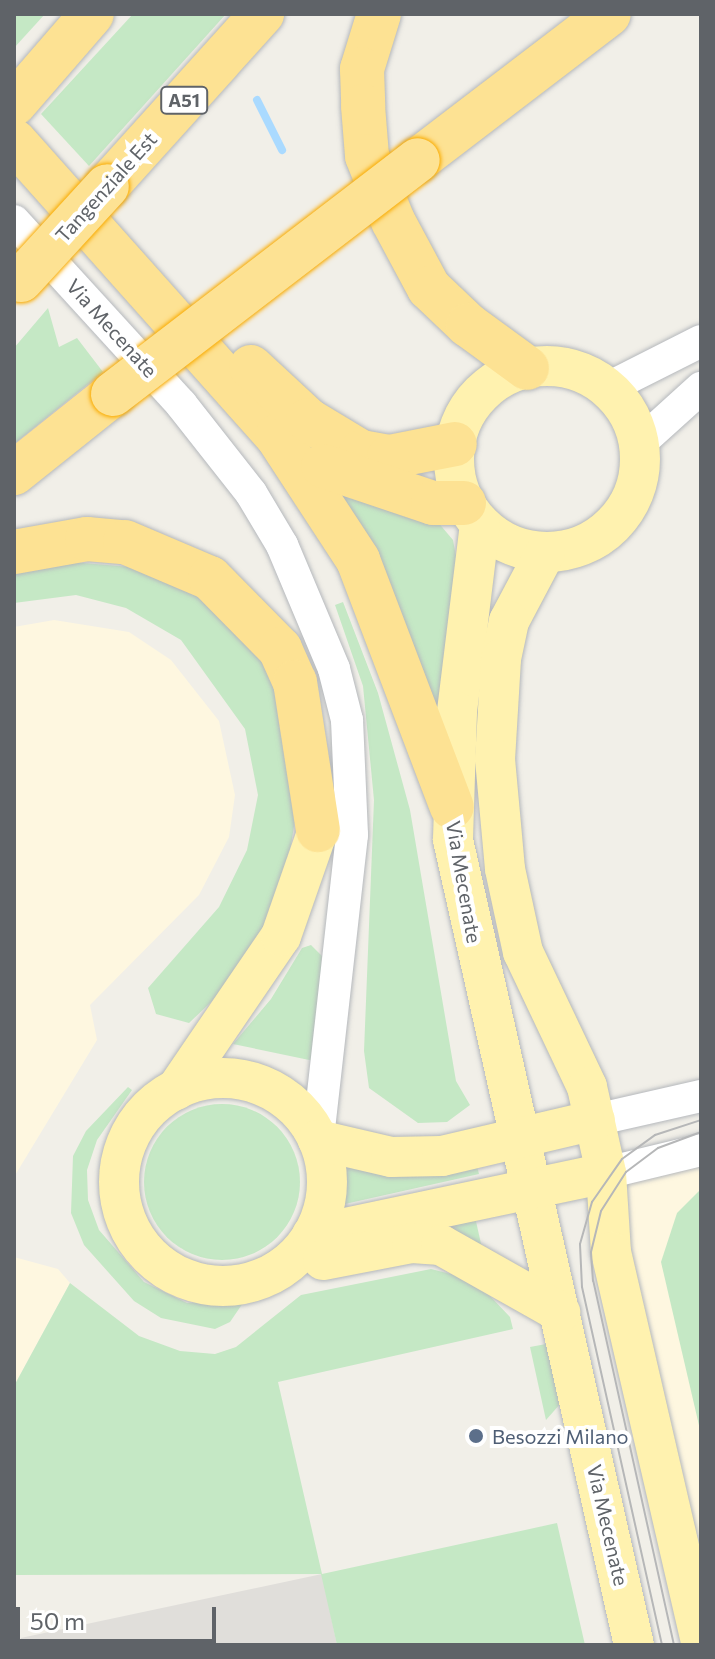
<!DOCTYPE html>
<style>
body{margin:0}
#map{position:relative;width:715px;height:1659px;overflow:hidden;background:#f1efe8;font-family:Commissioner,sans-serif}
div>[style]{position:absolute}
[style*='--x']{left:calc(var(--x)*1px);top:calc(var(--y)*1px);width:calc(var(--w)*1px);rotate:calc(var(--a)*1deg)}
.commercial>*{inset:0;background:#fef7e0}
.industrial>*{inset:0;background:#e0deda;transform-origin:0 0}
.green>*{inset:0;background:#c5e8c5}
.round{border-radius:50%}
.stream>*{height:8px;margin:-4px;padding:0 4px;transform-origin:4px;border-radius:4px;background:#aadaff}
.roads{filter:drop-shadow(0 0 2px #b5b8bc) drop-shadow(0 0 2px #b5b8bc)}
.minor>*{height:32px;margin:-16px;padding:0 16px;transform-origin:16px;border-radius:16px;background:#fff}
.major>*{height:40px;margin:-20px;padding:0 20px;transform-origin:20px;border-radius:20px;background:#fff2af}
.major>.ring{margin:-20px;padding:0;box-sizing:content-box;background:none;border:40px solid #fff2af;border-radius:50%}
.highway>*{height:44px;margin:-22px;padding:0 22px;transform-origin:22px;border-radius:22px;background:#fde293}
.tram>*{height:2px;margin:-1px;padding:0 1px;transform-origin:1px;border-radius:1px;background:#b6b7b8}
.bridges{filter:drop-shadow(0 0 2px #f9ab00) drop-shadow(0 0 2px #f9ab00)}
.highway-bridge>*{height:44px;margin:-22px;padding:0 22px;transform-origin:22px;border-radius:22px;background:#fde293}
.dots>*{width:22px;height:22px;translate:-50% -50%;box-sizing:border-box;border:4px solid #fff;border-radius:50%}
span{translate:-50% -50%;white-space:nowrap;text-align:center;line-height:1.15;-webkit-text-stroke:8px #fff;paint-order:stroke}
.shield-label span{padding:2px 6px;background:#fff;border:2px solid;border-radius:6px;-webkit-text-stroke-width:0}
.shield-label{font-size:18px;color:#5f6368;font-weight:700}
.street-label{font-size:20px;color:#5f6368}
.service-label{font-size:20px;color:#4e5e75}
.left{translate:0 -50%;text-align:left}
.frame{position:absolute;inset:0;border:16px solid #5f6368;pointer-events:none}
.scale{position:absolute;left:16px;top:1607px;width:200px;height:36px;box-sizing:border-box;border:4px solid #5f6368;border-top:0;padding-left:10px;font-size:24px;line-height:28px;white-space:nowrap;color:#5f6368;-webkit-text-stroke:6px #fff;paint-order:stroke}
</style>
<div id="map">
<div class="commercial">
<i style="clip-path:polygon(54px 620px,129px 632px,171px 660px,219px 721px,235px 795px,229px 837px,199px 895px,90px 1005px,97px 1040px,14px 1177px,14px 627px)"></i>
<i style="clip-path:polygon(701px 1154px,701px 1534px,680px 1540px,609px 1174px)"></i>
<i style="clip-path:polygon(14px 1257px,58px 1269px,70px 1283px,14px 1386px)"></i>
</div>
<div class="industrial">
<i style="left:322px;top:1574px;width:73px;height:308px;rotate:78deg"></i>
</div>
<div class="green">
<i style="clip-path:polygon(14px 14px,45px 14px,14px 48px)"></i>
<i style="clip-path:polygon(133px 14px,226px 14px,89px 166px,41px 114px)"></i>
<i style="clip-path:polygon(48px 308px,59px 347px,77px 338px,103px 372px,14px 444px,14px 348px)"></i>
<i style="clip-path:polygon(335px 487px,431px 514px,453px 540px,459px 573px,446px 750px)"></i>
<i style="clip-path:polygon(71px 562px,143px 568px,181px 585px,235px 619px,271px 664px,298px 802px,289px 857px,270px 917px,228px 986px,189px 1023px,156px 1014px,148px 988px,219px 907px,247px 850px,258px 795px,245px 729px,181px 640px,126px 608px,76px 595px,14px 603px,14px 572px)"></i>
<i style="clip-path:polygon(343px 602px,378px 693px,410px 810px,456px 1081px,470px 1105px,447px 1122px,418px 1123px,369px 1088px,364px 1051px,374px 800px,363px 686px,335px 605px)"></i>
<i style="clip-path:polygon(311px 945px,322px 956px,314px 1061px,233px 1044px,271px 999px,302px 948px)"></i>
<i style="clip-path:polygon(128px 1087px,132px 1090px,97px 1140px,87px 1170px,88px 1200px,99px 1230px,144px 1282px,187px 1303px,245px 1300px,230px 1322px,215px 1329px,161px 1318px,134px 1301px,84px 1245px,71px 1213px,73px 1156px,86px 1131px)"></i>
<i class="round" style="left:144px;top:1104px;width:156px;height:156px"></i>
<i style="clip-path:polygon(342px 1159px,477px 1166px,479px 1174px,345px 1204px,339px 1195px)"></i>
<i style="clip-path:polygon(701px 1189px,701px 1434px,661px 1262px,677px 1213px)"></i>
<i style="clip-path:polygon(475px 1217px,482px 1248px,431px 1229px)"></i>
<i style="clip-path:polygon(431px 1269px,455px 1275px,490px 1296px,510px 1317px,513px 1329px,278px 1382px,322px 1574px,557px 1523px,585px 1645px,337px 1645px,321px 1574px,14px 1575px,14px 1386px,70px 1283px,139px 1336px,180px 1351px,215px 1354px,236px 1347px,301px 1295px)"></i>
<i style="clip-path:polygon(546px 1344px,561px 1403px,546px 1420px,530px 1347px)"></i>
</div>
<div class="stream">
<i style="--x:257;--y:100;--w:56;--a:63.4"></i>
</div>
<div class="roads">
<div class="minor">
<i style="--x:14;--y:221;--w:248;--a:47.6"></i>
<i style="--x:181;--y:404;--w:113;--a:51.8"></i>
<i style="--x:251;--y:493;--w:61;--a:59.2"></i>
<i style="--x:282;--y:545;--w:134;--a:67.2"></i>
<i style="--x:334;--y:669;--w:53;--a:75.7"></i>
<i style="--x:347;--y:720;--w:115;--a:87.5"></i>
<i style="--x:352;--y:835;--w:307;--a:96.4"></i>
<i style="--x:608;--y:388;--w:104;--a:-26.8"></i>
<i style="--x:639;--y:444;--w:84;--a:-42.1"></i>
<i style="--x:595;--y:1120;--w:109;--a:-12.8"></i>
<i style="--x:606;--y:1173;--w:98;--a:-13.6"></i>
</div>
<div class="major">
<i class="ring" style="left:454px;top:366px;width:146px;height:146px"></i>
<i style="--x:480;--y:524;--w:189;--a:97"></i>
<i style="--x:457;--y:712;--w:128;--a:91.8"></i>
<i style="--x:453;--y:840;--w:825;--a:77.33"></i>
<i style="--x:545;--y:553;--w:77;--a:117.9"></i>
<i style="--x:509;--y:621;--w:39;--a:102"></i>
<i style="--x:501;--y:659;--w:100;--a:93.4"></i>
<i style="--x:495;--y:759;--w:110;--a:84.8"></i>
<i style="--x:505;--y:869;--w:85;--a:77.8"></i>
<i style="--x:523;--y:952;--w:149;--a:64.6"></i>
<i style="--x:587;--y:1087;--w:88;--a:77.5"></i>
<i style="--x:606;--y:1173;--w:79;--a:86.4"></i>
<i style="--x:611;--y:1252;--w:399;--a:77"></i>
<i class="ring" style="left:119px;top:1078px;width:168px;height:168px"></i>
<i style="--x:176;--y:1090;--w:186;--a:-55.7"></i>
<i style="--x:281;--y:936;--w:112;--a:-70.8"></i>
<i style="--x:318;--y:1140;--w:75;--a:13.1"></i>
<i style="--x:391;--y:1157;--w:51;--a:-1.1"></i>
<i style="--x:442;--y:1156;--w:157;--a:-13.2"></i>
<i style="--x:312;--y:1235;--w:300;--a:-11.9"></i>
<i style="--x:323;--y:1260;--w:91;--a:-10.8"></i>
<i style="--x:412;--y:1243;--w:29;--a:4"></i>
<i style="--x:441;--y:1245;--w:137;--a:29.4"></i>
</div>
<div class="highway">
<i style="--x:379;--y:14;--w:58;--a:107.2"></i>
<i style="--x:362;--y:69;--w:37;--a:88"></i>
<i style="--x:363;--y:106;--w:50;--a:85.4"></i>
<i style="--x:367;--y:156;--w:70;--a:68.2"></i>
<i style="--x:393;--y:221;--w:76;--a:61.8"></i>
<i style="--x:429;--y:288;--w:54;--a:43.5"></i>
<i style="--x:468;--y:325;--w:73;--a:36.1"></i>
<i style="--x:14;--y:104;--w:119;--a:-49.1"></i>
<i style="--x:14;--y:141;--w:395;--a:48.3"></i>
<i style="--x:277;--y:436;--w:148;--a:56.8"></i>
<i style="--x:358;--y:560;--w:264;--a:69.2"></i>
<i style="--x:418;--y:160;--w:240;--a:-37.4"></i>
<i style="--x:107;--y:186;--w:232;--a:-48"></i>
<i style="--x:251;--y:367;--w:78;--a:42.9"></i>
<i style="--x:308;--y:420;--w:62;--a:31.1"></i>
<i style="--x:361;--y:452;--w:28;--a:10"></i>
<i style="--x:389;--y:457;--w:67;--a:-11.1"></i>
<i style="--x:323;--y:466;--w:116;--a:18.6"></i>
<i style="--x:433;--y:503;--w:31;--a:0"></i>
<i style="--x:14;--y:473;--w:127;--a:-38.6"></i>
<i style="--x:14;--y:552;--w:74;--a:-10.1"></i>
<i style="--x:87;--y:539;--w:38;--a:5"></i>
<i style="--x:125;--y:542;--w:92;--a:23"></i>
<i style="--x:210;--y:578;--w:100;--a:45.4"></i>
<i style="--x:280;--y:649;--w:36;--a:66"></i>
<i style="--x:295;--y:682;--w:150;--a:81.2"></i>
</div>
</div>
<div class="tram">
<i style="--x:662;--y:1645;--w:367;--a:-102.6"></i>
<i style="--x:582;--y:1287;--w:43;--a:-92.7"></i>
<i style="--x:580;--y:1244;--w:44;--a:-74.1"></i>
<i style="--x:592;--y:1202;--w:52;--a:-55.1"></i>
<i style="--x:622;--y:1159;--w:41;--a:-36"></i>
<i style="--x:655;--y:1135;--w:48;--a:-18.1"></i>
<i style="--x:674;--y:1645;--w:373;--a:-102.5"></i>
<i style="--x:593;--y:1281;--w:29;--a:-94"></i>
<i style="--x:591;--y:1252;--w:42;--a:-76.3"></i>
<i style="--x:601;--y:1211;--w:46;--a:-57.3"></i>
<i style="--x:626;--y:1172;--w:40;--a:-37"></i>
<i style="--x:658;--y:1148;--w:46;--a:-20.4"></i>
</div>
<div class="bridges">
<div class="highway-bridge">
<i style="--x:21;--y:280;--w:127;--a:-47.5"></i>
<i style="--x:113;--y:394;--w:384;--a:-37.5"></i>
</div>
</div>
<div class="dots">
<i style="left:476px;top:1436px;background:#5c6f8a"></i>
</div>
<div class="shield-label">
<span style="left:184px;top:100px">A51</span>
</div>
<div class="street-label">
<span style="left:106px;top:187px;rotate:-48deg">Tangenziale Est</span>
<span style="left:112px;top:328px;rotate:48deg">Via Mecenate</span>
<span style="left:464px;top:882px;rotate:80deg">Via Mecenate</span>
<span style="left:608px;top:1525px;rotate:77deg">Via Mecenate</span>
</div>
<div class="service-label">
<span class="left" style="left:492px;top:1436px">Besozzi Milano</span>
</div>
<div class="frame"></div>
<div class="scale">50 m</div>
</div>
